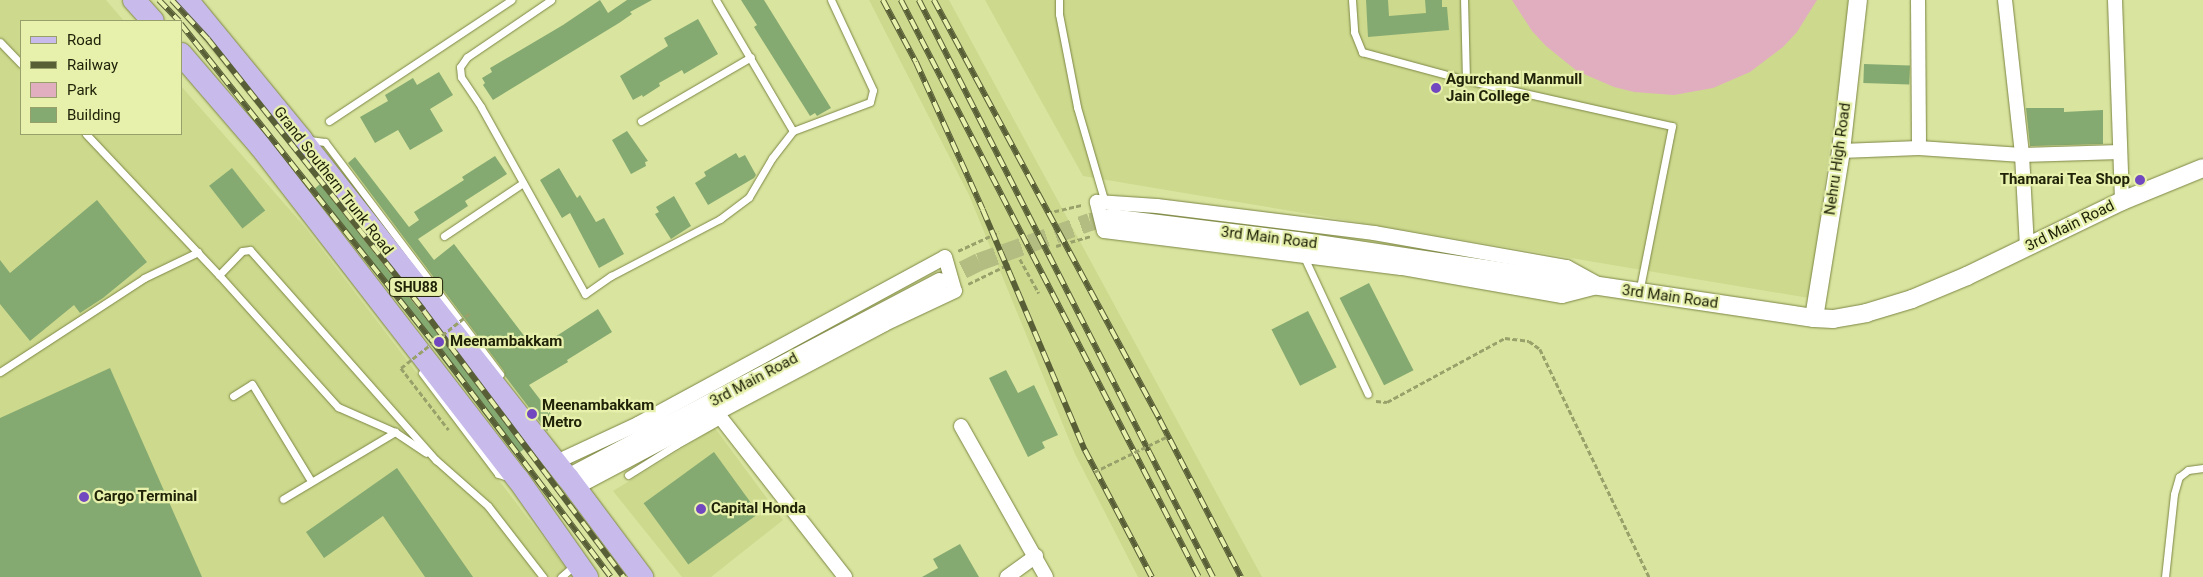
<!DOCTYPE html>
<style>
body{margin:0}
#map{position:relative;width:2203px;height:577px;overflow:hidden;background:#d9e49f;font-family:Roboto,sans-serif}
div>[style]{position:absolute}
[style*='--x']{left:calc(var(--x)*1px);top:calc(var(--y)*1px);width:calc(var(--w)*1px);rotate:calc(var(--a)*1deg)}
.built>*{inset:0;background:#cdd98d}
.green>*{inset:0;background:#e1aec0}
.building>*{inset:0;background:#85aa71;transform-origin:0 0}
.tertiary-tunnel>*{height:18px;margin-top:-9px;transform-origin:0;background:repeating-linear-gradient(90deg,#b4bd81 0 18px,transparent 0 27px)}
.path>*{height:2.5px;margin-top:-1.25px;transform-origin:0;background:repeating-linear-gradient(90deg,#99a16b 0 5px,transparent 0 7.5px)}
.roads{filter:drop-shadow(0 0 1px #7d8644) drop-shadow(0 0 1px #7d8644)}
.service>*{height:7px;margin:-3.5px;padding:0 3.5px;transform-origin:3.5px;border-radius:3.5px;background:#fff}
.minor>*{height:14px;margin:-7px;padding:0 7px;transform-origin:7px;border-radius:7px;background:#fff}
.tertiary>*{height:18px;margin:-9px;padding:0 9px;transform-origin:9px;border-radius:9px;background:#fff}
.primary>*{height:22px;margin:-11px;padding:0 11px;transform-origin:11px;border-radius:11px;background:#c8bbec}
.rail>*{height:5.5px;margin-top:-2.75px;transform-origin:0;background:repeating-linear-gradient(90deg,#e7f1ac 0 11px,#585e36 0 22px);box-sizing:border-box;border-block:1px solid #585e36}
.path-bridge>*{height:2.5px;margin-top:-1.25px;transform-origin:0;background:repeating-linear-gradient(90deg,#99a16b 0 5px,transparent 0 7.5px)}
.dots>*{width:14px;height:14px;translate:-50% -50%;box-sizing:border-box;border:2px solid #e7f1ac;border-radius:50%}
span{translate:-50% -50%;white-space:nowrap;text-align:center;line-height:1.15;-webkit-text-stroke:4.5px #e7f1ac;paint-order:stroke}
.shield-label span{padding:1px 4px;background:#e7f1ac;border:1px solid;border-radius:4px;-webkit-text-stroke-width:0}
.shield-label{font-size:14px;color:#202308;font-weight:700}
.poi-label{font-size:15px;color:#202308;font-weight:700}
.left{translate:0 -50%;text-align:left}
.right{translate:-100% -50%;text-align:right}
.street-label{font-size:15px;color:#202308}
.legend{position:absolute;left:20px;top:20px;width:162px;height:115px;box-sizing:border-box;background:#e7f1ac;border:1px solid #979f6a;margin:0;padding:6px 9px;list-style:none;font-size:15px;color:#202308}
.legend li{display:flex;align-items:center;gap:10px;height:25px}
.legend b{width:25px;border:1px solid #979f6a}
</style>
<div id="map">
<div class="built">
<i style="clip-path:polygon(0 0,106px 0,124px 21px,21px 21px,21px 134px,181px 134px,181px 86px,305px 227px,573px 577px,0 577px)"></i>
<i style="clip-path:polygon(869px 0,949px 0,1262px 577px,1138px 577px,1075px 454px,969px 195px)"></i>
<i style="clip-path:polygon(985px 0,1850px 0,1809px 298px,1083px 176px)"></i>
<i style="clip-path:polygon(715px 428px,783px 520px,711px 577px,682px 577px,613px 491px)"></i>
</div>
<div class="green">
<i style="clip-path:polygon(1512px 0,1817px 0,1797px 32px,1783px 47px,1750px 72px,1713px 88px,1674px 95px,1634px 92px,1614px 87px,1577px 71px,1546px 46px,1532px 31px)"></i>
</div>
<div class="building">
<i style="clip-path:polygon(600px 0,608px 13px,627px 0,652px 0,630px 12px,632px 14px,619px 23px,493px 100px,483px 85px,485px 83px,482px 78px,492px 72px,490px 68px,563px 25px)"></i>
<i style="clip-path:polygon(741px 0,764px 0,831px 108px,817px 116px,815px 113px,810px 116px,754px 27px,757px 25px)"></i>
<i style="clip-path:polygon(1366px 0,1388px 0,1389px 16px,1426px 13px,1425px 0,1442px 0,1442px 7px,1447px 7px,1449px 30px,1368px 37px)"></i>
<i style="clip-path:polygon(698px 19px,718px 54px,684px 74px,682px 70px,659px 83px,660px 86px,643px 97px,642px 95px,633px 100px,620px 76px,668px 46px,664px 38px)"></i>
<i style="left:1864px;top:64px;width:46px;height:19px;rotate:2deg"></i>
<i style="clip-path:polygon(439px 72px,453px 95px,430px 109px,443px 131px,410px 150px,398px 130px,375px 143px,360px 117px,388px 101px,385px 95px,413px 78px,417px 85px)"></i>
<i style="clip-path:polygon(2026px 108px,2064px 108px,2064px 112px,2103px 110px,2103px 144px,2030px 146px)"></i>
<i style="clip-path:polygon(627px 131px,648px 161px,645px 162px,646px 166px,631px 174px,612px 140px)"></i>
<i style="clip-path:polygon(736px 153px,739px 158px,745px 155px,756px 175px,754px 178px,708px 205px,695px 183px,706px 176px,704px 172px)"></i>
<i style="clip-path:polygon(495px 156px,507px 174px,465px 201px,468px 206px,418px 239px,434px 260px,454px 244px,535px 350px,598px 309px,612px 332px,567px 360px,568px 362px,529px 385px,558px 423px,547px 431px,505px 376px,504px 371px,348px 163px,355px 157px,409px 227px,419px 220px,414px 212px,464px 180px,462px 177px)"></i>
<i style="left:232px;top:168px;width:54px;height:29px;rotate:52deg"></i>
<i style="clip-path:polygon(559px 168px,577px 198px,580px 195px,596px 222px,604px 218px,624px 254px,599px 268px,570px 213px,562px 218px,540px 180px)"></i>
<i style="clip-path:polygon(320px 184px,527px 447px,516px 455px,312px 191px)"></i>
<i style="clip-path:polygon(674px 196px,691px 226px,671px 239px,655px 214px,659px 212px,656px 207px)"></i>
<i style="clip-path:polygon(97px 200px,147px 262px,103px 298px,80px 313px,74px 305px,30px 341px,0 304px,0 260px,10px 273px)"></i>
<i style="left:1369px;top:283px;width:98px;height:33px;rotate:63deg"></i>
<i style="left:1308px;top:311px;width:63px;height:41px;rotate:63deg"></i>
<i style="clip-path:polygon(110px 368px,202px 577px,0 577px,0 418px)"></i>
<i style="clip-path:polygon(1006px 370px,1018px 393px,1034px 385px,1058px 435px,1042px 442px,1045px 448px,1028px 457px,989px 378px)"></i>
<i style="left:714px;top:452px;width:76px;height:87px;rotate:54deg"></i>
<i style="clip-path:polygon(397px 468px,473px 577px,425px 577px,383px 516px,324px 558px,306px 532px)"></i>
<i style="clip-path:polygon(960px 544px,979px 577px,922px 577px,938px 568px,933px 559px)"></i>
</div>
<div class="tertiary-tunnel">
<i style="--x:939;--y:282;--w:45;--a:-26.6"></i>
<i style="--x:979;--y:262;--w:118;--a:-19.8"></i>
<i style="--x:1090;--y:222;--w:20;--a:-11"></i>
</div>
<div class="path">
<i style="--x:1047;--y:213;--w:36;--a:-13"></i>
<i style="--x:1056;--y:246;--w:36;--a:-16"></i>
<i style="--x:958;--y:251;--w:45;--a:-24.9"></i>
<i style="--x:1020;--y:259;--w:39;--a:61"></i>
<i style="--x:968;--y:284;--w:46;--a:-26"></i>
<i style="--x:401;--y:368;--w:78;--a:52.3"></i>
<i style="--x:1376;--y:401;--w:11;--a:5"></i>
<i style="--x:1387;--y:402;--w:134;--a:-28.5"></i>
<i style="--x:1505;--y:338;--w:24;--a:7"></i>
<i style="--x:1529;--y:341;--w:14;--a:36"></i>
<i style="--x:1540;--y:349;--w:253;--a:64.4"></i>
</div>
<div class="roads">
<div class="service">
<i style="--x:551;--y:0;--w:102;--a:145.8"></i>
<i style="--x:467;--y:57;--w:12;--a:125"></i>
<i style="--x:460;--y:67;--w:10;--a:84"></i>
<i style="--x:461;--y:77;--w:36;--a:56"></i>
<i style="--x:481;--y:107;--w:214;--a:60.9"></i>
<i style="--x:585;--y:294;--w:32;--a:-35"></i>
<i style="--x:611;--y:276;--w:123;--a:-27.6"></i>
<i style="--x:720;--y:219;--w:36;--a:-37"></i>
<i style="--x:749;--y:197;--w:45;--a:-59.5"></i>
<i style="--x:772;--y:158;--w:34;--a:-52"></i>
<i style="--x:793;--y:131;--w:82;--a:-20.6"></i>
<i style="--x:870;--y:102;--w:12;--a:-76"></i>
<i style="--x:873;--y:90;--w:99;--a:-115"></i>
<i style="--x:716;--y:0;--w:152;--a:59.6"></i>
<i style="--x:1059;--y:0;--w:14;--a:90"></i>
<i style="--x:1059;--y:14;--w:95;--a:79"></i>
<i style="--x:1077;--y:107;--w:100;--a:73.7"></i>
<i style="--x:1352;--y:0;--w:32;--a:86"></i>
<i style="--x:1354;--y:32;--w:22;--a:68"></i>
<i style="--x:1362;--y:52;--w:108;--a:15.1"></i>
<i style="--x:1466;--y:80;--w:80;--a:-91.4"></i>
<i style="--x:0;--y:42;--w:30;--a:46"></i>
<i style="--x:1466;--y:80;--w:211;--a:12.6"></i>
<i style="--x:1672;--y:126;--w:169;--a:101.2"></i>
<i style="--x:329;--y:121;--w:219;--a:-33.6"></i>
<i style="--x:641;--y:121;--w:127;--a:-30.2"></i>
<i style="--x:86;--y:134;--w:194;--a:46.7"></i>
<i style="--x:219;--y:275;--w:33;--a:-46"></i>
<i style="--x:242;--y:251;--w:8;--a:-7"></i>
<i style="--x:250;--y:250;--w:281;--a:48.5"></i>
<i style="--x:436;--y:460;--w:69;--a:41.5"></i>
<i style="--x:488;--y:506;--w:90;--a:52.2"></i>
<i style="--x:309;--y:140;--w:16;--a:7"></i>
<i style="--x:325;--y:142;--w:291;--a:53"></i>
<i style="--x:444;--y:236;--w:95;--a:-33.9"></i>
<i style="--x:1304;--y:257;--w:151;--a:65"></i>
<i style="--x:219;--y:275;--w:178;--a:48"></i>
<i style="--x:338;--y:407;--w:62;--a:23.7"></i>
<i style="--x:395;--y:432;--w:37;--a:34"></i>
<i style="--x:0;--y:372;--w:172;--a:-33.1"></i>
<i style="--x:144;--y:278;--w:60;--a:-25.7"></i>
<i style="--x:422;--y:373;--w:126;--a:53"></i>
<i style="--x:498;--y:474;--w:10;--a:17"></i>
<i style="--x:233;--y:396;--w:22;--a:-32"></i>
<i style="--x:252;--y:384;--w:114;--a:58.7"></i>
<i style="--x:628;--y:475;--w:57;--a:-32"></i>
<i style="--x:676;--y:445;--w:53;--a:-29.5"></i>
<i style="--x:283;--y:499;--w:131;--a:-30.9"></i>
<i style="--x:561;--y:577;--w:18;--a:-41"></i>
<i style="--x:2165;--y:577;--w:83;--a:-83.8"></i>
<i style="--x:2174;--y:494;--w:18;--a:-74"></i>
<i style="--x:2179;--y:477;--w:11;--a:-38"></i>
<i style="--x:2188;--y:470;--w:15;--a:-8"></i>
</div>
<div class="minor">
<i style="--x:1918;--y:0;--w:148;--a:89.6"></i>
<i style="--x:2005;--y:0;--w:156;--a:83.7"></i>
<i style="--x:2022;--y:155;--w:91;--a:86.9"></i>
<i style="--x:2115;--y:0;--w:201;--a:88"></i>
<i style="--x:1841;--y:151;--w:78;--a:-2.2"></i>
<i style="--x:1919;--y:148;--w:103;--a:3.9"></i>
<i style="--x:2022;--y:155;--w:98;--a:-1.8"></i>
<i style="--x:1097;--y:202;--w:60;--a:3.8"></i>
<i style="--x:1157;--y:206;--w:219;--a:7.1"></i>
<i style="--x:1374;--y:233;--w:196;--a:10"></i>
<i style="--x:1567;--y:267;--w:39;--a:29"></i>
<i style="--x:1601;--y:286;--w:40;--a:165.6"></i>
<i style="--x:1562;--y:296;--w:163;--a:-170.1"></i>
<i style="--x:1401;--y:268;--w:299;--a:-172.9"></i>
<i style="--x:1104;--y:231;--w:30;--a:-104"></i>
<i style="--x:717;--y:413;--w:208;--a:52"></i>
<i style="--x:961;--y:426;--w:173;--a:60.6"></i>
<i style="--x:554;--y:463;--w:93;--a:-24.9"></i>
<i style="--x:638;--y:424;--w:349;--a:-28.5"></i>
<i style="--x:945;--y:257;--w:35;--a:74"></i>
<i style="--x:955;--y:291;--w:77;--a:154.8"></i>
<i style="--x:885;--y:324;--w:351;--a:152.1"></i>
<i style="--x:1007;--y:577;--w:36;--a:-36"></i>
</div>
<div class="tertiary">
<i style="--x:1110;--y:218;--w:188;--a:7"></i>
<i style="--x:1297;--y:241;--w:523;--a:8.47"></i>
<i style="--x:1814;--y:318;--w:19;--a:3"></i>
<i style="--x:1833;--y:319;--w:34;--a:-10"></i>
<i style="--x:1866;--y:313;--w:48;--a:-16.9"></i>
<i style="--x:1912;--y:299;--w:60;--a:-22.7"></i>
<i style="--x:1967;--y:276;--w:172;--a:-25.8"></i>
<i style="--x:2122;--y:201;--w:87;--a:-22.2"></i>
<i style="--x:1814;--y:318;--w:169;--a:-80.8"></i>
<i style="--x:1841;--y:151;--w:152;--a:-83.6"></i>
<i style="--x:568;--y:478;--w:420;--a:-27.8"></i>
</div>
<div class="primary">
<i style="--x:134;--y:0;--w:28;--a:48"></i>
<i style="--x:187;--y:0;--w:180;--a:50.6"></i>
<i style="--x:301;--y:139;--w:432;--a:51.8"></i>
<i style="--x:568;--y:478;--w:124;--a:53.2"></i>
<i style="--x:181;--y:54;--w:123;--a:49.3"></i>
<i style="--x:261;--y:147;--w:420;--a:52.3"></i>
<i style="--x:518;--y:479;--w:120;--a:54.9"></i>
</div>
</div>
<div class="rail">
<i style="--x:159;--y:0;--w:29;--a:46"></i>
<i style="--x:172;--y:0;--w:53;--a:47.3"></i>
<i style="--x:208;--y:39;--w:347;--a:51.5"></i>
<i style="--x:424;--y:311;--w:333;--a:53.1"></i>
<i style="--x:883;--y:0;--w:70;--a:62"></i>
<i style="--x:916;--y:62;--w:162;--a:65.6"></i>
<i style="--x:983;--y:210;--w:261;--a:67"></i>
<i style="--x:1085;--y:450;--w:144;--a:62.2"></i>
<i style="--x:901;--y:0;--w:649;--a:62.69"></i>
<i style="--x:919;--y:0;--w:648;--a:63"></i>
<i style="--x:934;--y:0;--w:477;--a:61.7"></i>
<i style="--x:1160;--y:420;--w:177;--a:62.7"></i>
<i style="--x:181;--y:24;--w:402;--a:51.6"></i>
<i style="--x:431;--y:339;--w:298;--a:52.9"></i>
</div>
<div class="path-bridge">
<i style="--x:401;--y:368;--w:87;--a:-38.5"></i>
<i style="--x:1094;--y:472;--w:82;--a:-25.9"></i>
</div>
<div class="dots">
<i style="left:1436px;top:88px;background:#7248c1"></i>
<i style="left:2140px;top:180px;background:#7248c1"></i>
<i style="left:439px;top:342px;background:#7248c1"></i>
<i style="left:532px;top:414px;background:#7248c1"></i>
<i style="left:84px;top:497px;background:#7248c1"></i>
<i style="left:701px;top:509px;background:#7248c1"></i>
</div>
<div class="shield-label">
<span style="left:416px;top:287px">SHU88</span>
</div>
<div class="poi-label">
<span class="left" style="left:1446px;top:88px">Agurchand Manmull<br>Jain College</span>
<span class="right" style="left:2130px;top:180px">Thamarai Tea Shop</span>
<span class="left" style="left:450px;top:342px">Meenambakkam</span>
<span class="left" style="left:542px;top:414px">Meenambakkam<br>Metro</span>
<span class="left" style="left:94px;top:497px">Cargo Terminal</span>
<span class="left" style="left:711px;top:509px">Capital Honda</span>
</div>
<div class="street-label">
<span style="left:1838px;top:159px;rotate:-82deg">Nehru High Road</span>
<span style="left:333px;top:181px;rotate:52deg">Grand Southern Trunk Road</span>
<span style="left:2070px;top:226px;rotate:-26deg">3rd Main Road</span>
<span style="left:1269px;top:238px;rotate:7deg">3rd Main Road</span>
<span style="left:1670px;top:297px;rotate:8deg">3rd Main Road</span>
<span style="left:754px;top:380px;rotate:-28deg">3rd Main Road</span>
</div>
<ul class="legend">
<li><b style="height:6px;background:#c8bbec"></b>Road</li>
<li><b style="height:6px;background:#585e36"></b>Railway</li>
<li><b style="height:14px;background:#e1aec0"></b>Park</li>
<li><b style="height:14px;background:#85aa71"></b>Building</li>
</ul>
</div>
